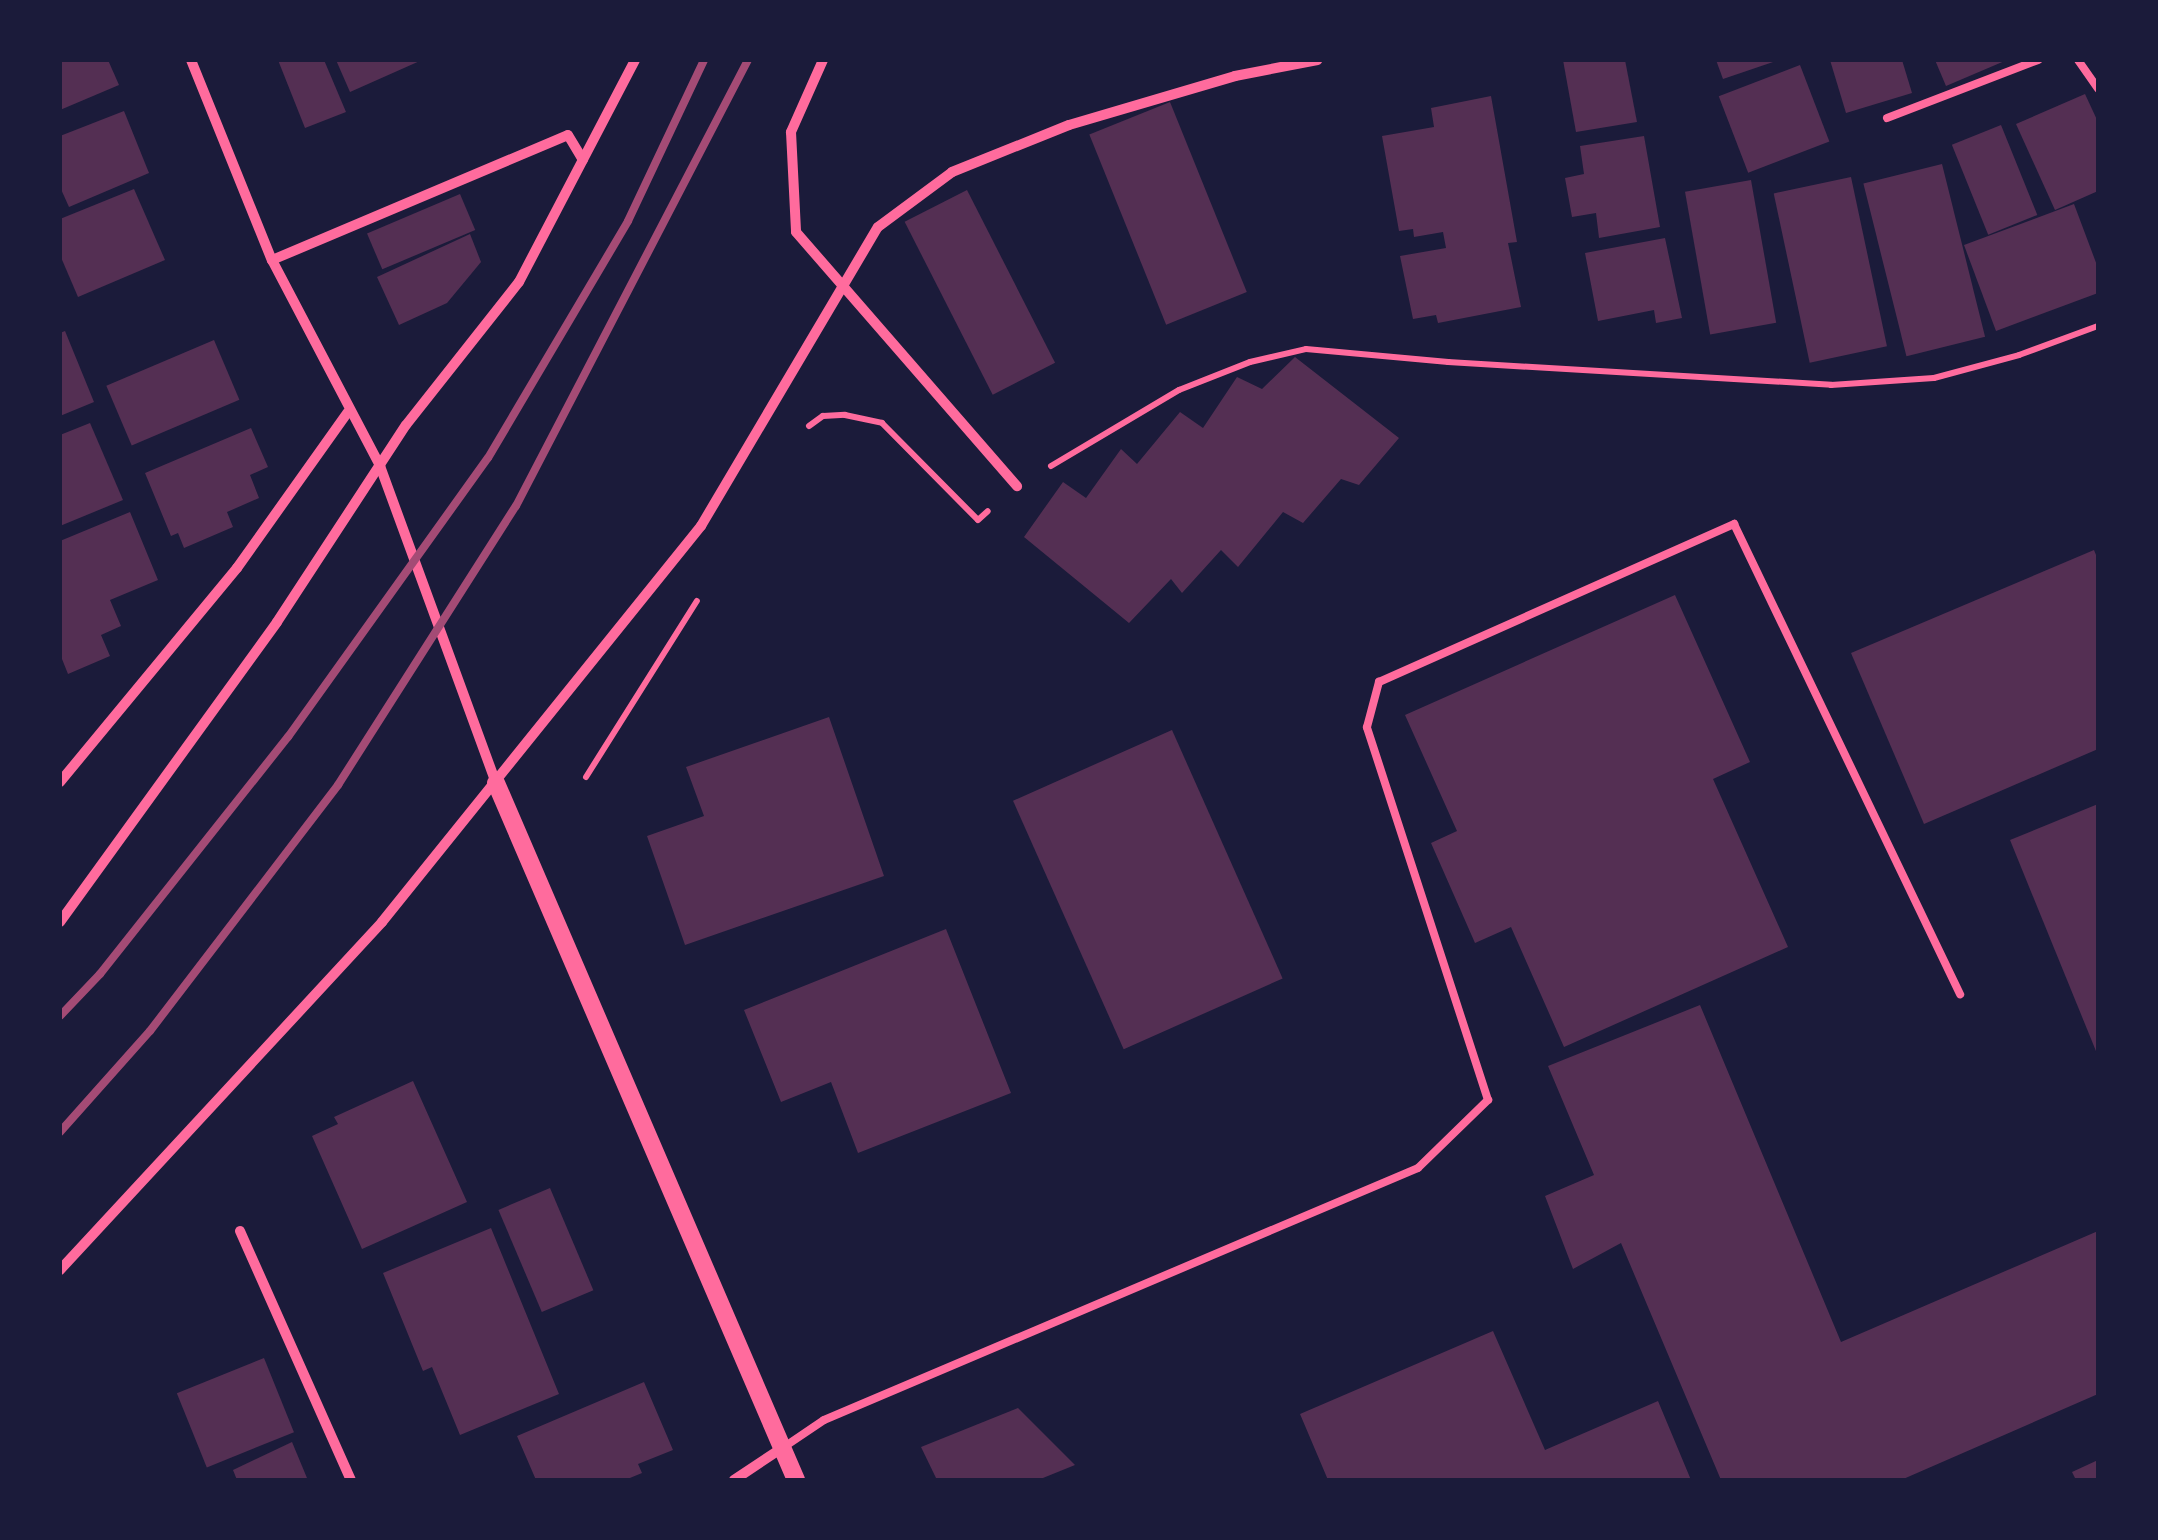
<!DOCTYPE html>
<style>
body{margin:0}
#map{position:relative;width:2158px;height:1540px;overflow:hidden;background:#1b1b3a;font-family:"DejaVu Sans",sans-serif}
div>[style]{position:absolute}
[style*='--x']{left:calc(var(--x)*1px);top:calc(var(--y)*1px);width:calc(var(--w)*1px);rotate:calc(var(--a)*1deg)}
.building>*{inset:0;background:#542f53;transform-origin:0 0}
.path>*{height:6px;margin:-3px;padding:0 3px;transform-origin:3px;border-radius:3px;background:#ff6b9d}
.service>*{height:8px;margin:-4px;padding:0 4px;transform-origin:4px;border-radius:4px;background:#ff6b9d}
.minor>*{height:10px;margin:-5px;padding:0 5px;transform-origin:5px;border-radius:5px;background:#ff6b9d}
.tertiary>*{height:18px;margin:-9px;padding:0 9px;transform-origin:9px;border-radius:9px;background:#ff6b9d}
.rail>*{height:8px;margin:-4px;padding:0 4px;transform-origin:4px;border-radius:4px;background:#a44b75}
span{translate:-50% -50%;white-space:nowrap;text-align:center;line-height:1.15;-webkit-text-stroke:9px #1b1b3a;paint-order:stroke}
.frame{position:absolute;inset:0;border:62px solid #1b1b3a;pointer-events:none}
</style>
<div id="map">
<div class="building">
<i style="clip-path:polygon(60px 60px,108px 60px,119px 85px,60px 110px)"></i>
<i style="clip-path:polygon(278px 60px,324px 60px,346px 112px,305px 128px)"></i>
<i style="clip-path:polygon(336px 60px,422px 60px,350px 92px)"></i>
<i style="clip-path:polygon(1563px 60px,1625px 60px,1637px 122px,1576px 132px)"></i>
<i style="clip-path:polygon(1716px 60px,1776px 60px,1776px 61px,1723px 79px)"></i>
<i style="clip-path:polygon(1830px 60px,1902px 60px,1912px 93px,1846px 113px)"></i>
<i style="clip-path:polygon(1935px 60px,2007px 60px,1946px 86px)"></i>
<i style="left:1800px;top:65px;width:82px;height:87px;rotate:69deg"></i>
<i style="clip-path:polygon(2085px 94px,2098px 122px,2098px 191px,2055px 210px,2016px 124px)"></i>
<i style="clip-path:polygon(1491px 96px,1517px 242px,1508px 243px,1521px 307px,1438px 323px,1436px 315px,1413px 319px,1400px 256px,1446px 248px,1443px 232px,1414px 237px,1413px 229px,1399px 231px,1382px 136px,1434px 127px,1431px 108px)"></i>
<i style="left:1170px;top:102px;width:205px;height:87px;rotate:68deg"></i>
<i style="clip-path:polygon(124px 111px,149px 173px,69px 207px,60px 187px,60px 136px)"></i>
<i style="left:2001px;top:125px;width:97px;height:53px;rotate:68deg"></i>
<i style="clip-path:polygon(1644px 136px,1660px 227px,1599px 238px,1596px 213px,1572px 217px,1565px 178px,1584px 174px,1580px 146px)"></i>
<i style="left:1942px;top:164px;width:178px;height:81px;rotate:76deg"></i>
<i style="left:1851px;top:177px;width:173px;height:79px;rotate:78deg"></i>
<i style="left:1751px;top:180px;width:145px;height:67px;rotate:80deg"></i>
<i style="clip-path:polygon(134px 189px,165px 260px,78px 297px,60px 255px,60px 219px)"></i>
<i style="left:967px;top:190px;width:194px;height:70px;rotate:63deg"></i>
<i style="left:460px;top:194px;width:39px;height:101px;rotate:67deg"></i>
<i style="clip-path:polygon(2074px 204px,2098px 268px,2098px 293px,1996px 331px,1964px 245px)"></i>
<i style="clip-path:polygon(470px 234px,481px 262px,447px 303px,399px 325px,377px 277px)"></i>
<i style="clip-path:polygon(1665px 238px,1682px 318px,1656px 323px,1654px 310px,1598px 321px,1585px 253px)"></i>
<i style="clip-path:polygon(65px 331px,94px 402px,60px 416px,60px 333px)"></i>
<i style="left:214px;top:340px;width:65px;height:117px;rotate:67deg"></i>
<i style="clip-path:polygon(1295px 357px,1399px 438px,1359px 485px,1341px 479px,1303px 523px,1283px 512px,1238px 567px,1221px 550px,1182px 593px,1171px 579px,1129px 623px,1024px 537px,1063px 482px,1086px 498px,1121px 449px,1137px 464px,1180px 412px,1203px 428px,1237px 377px,1262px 389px)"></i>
<i style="clip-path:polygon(90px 423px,123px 500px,60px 526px,60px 435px)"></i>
<i style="clip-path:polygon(251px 428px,268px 467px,250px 475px,259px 498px,227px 512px,233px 527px,184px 548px,178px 533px,171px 536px,145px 473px)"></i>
<i style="clip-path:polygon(130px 512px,158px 580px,110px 600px,121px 626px,101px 635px,110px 656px,68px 674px,60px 654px,60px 541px)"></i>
<i style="clip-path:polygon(2094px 550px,2098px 560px,2098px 749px,1924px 824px,1851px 653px)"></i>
<i style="clip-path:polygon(1675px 595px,1750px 762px,1713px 779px,1788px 947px,1564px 1047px,1511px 927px,1475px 943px,1431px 843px,1457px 831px,1405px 715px)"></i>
<i style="clip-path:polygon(829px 717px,884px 876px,685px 945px,647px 836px,704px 816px,686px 767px)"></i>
<i style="left:1172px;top:730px;width:272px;height:174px;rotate:66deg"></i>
<i style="clip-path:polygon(2098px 804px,2098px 1056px,2010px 840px)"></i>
<i style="clip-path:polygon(946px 929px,1011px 1093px,858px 1153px,831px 1082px,781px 1102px,744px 1010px)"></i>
<i style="clip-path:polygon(1700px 1005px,1841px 1342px,2098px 1231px,2098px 1394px,1901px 1480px,1721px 1480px,1621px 1243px,1573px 1269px,1545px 1196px,1594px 1175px,1548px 1066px)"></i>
<i style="clip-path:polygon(413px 1081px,467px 1202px,362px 1249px,312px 1136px,338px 1124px,334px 1117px)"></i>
<i style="left:550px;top:1188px;width:111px;height:56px;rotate:67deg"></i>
<i style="clip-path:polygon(491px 1228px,559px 1394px,460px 1435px,432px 1367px,423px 1371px,383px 1273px)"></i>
<i style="clip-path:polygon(1493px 1331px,1545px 1450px,1658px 1401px,1691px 1480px,1328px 1480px,1300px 1414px)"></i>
<i style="left:264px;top:1358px;width:80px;height:94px;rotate:68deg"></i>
<i style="clip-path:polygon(644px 1382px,673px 1450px,638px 1464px,642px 1473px,625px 1480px,536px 1480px,517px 1436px)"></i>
<i style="clip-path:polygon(1018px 1408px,1075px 1465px,1038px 1480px,937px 1480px,921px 1447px)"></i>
<i style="clip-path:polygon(292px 1442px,307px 1478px,237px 1480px,233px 1470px)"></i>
<i style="clip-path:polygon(2098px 1460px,2098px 1480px,2076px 1480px,2072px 1472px)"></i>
</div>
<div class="path">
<i style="--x:809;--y:426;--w:17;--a:-36"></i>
<i style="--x:823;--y:416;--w:22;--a:-3"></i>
<i style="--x:845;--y:415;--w:38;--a:12"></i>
<i style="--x:882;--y:423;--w:136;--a:45.3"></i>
<i style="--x:978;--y:520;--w:13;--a:-42"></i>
<i style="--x:1051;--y:466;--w:149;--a:-30.7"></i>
<i style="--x:1179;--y:390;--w:76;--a:-21.5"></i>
<i style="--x:1250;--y:362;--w:57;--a:-13.1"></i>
<i style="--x:1306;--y:349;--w:143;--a:5.2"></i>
<i style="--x:1448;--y:362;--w:384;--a:3.4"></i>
<i style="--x:1831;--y:385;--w:103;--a:-3.9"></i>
<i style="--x:1934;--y:378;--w:88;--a:-15.1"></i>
<i style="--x:2019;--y:355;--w:84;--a:-20.2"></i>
<i style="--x:586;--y:777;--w:208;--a:-57.8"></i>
</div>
<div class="service">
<i style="--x:2078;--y:60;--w:35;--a:55"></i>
<i style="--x:1887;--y:118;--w:162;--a:-21"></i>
<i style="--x:784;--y:1447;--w:48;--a:-34"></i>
<i style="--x:824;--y:1420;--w:645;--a:-22.99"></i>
<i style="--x:1418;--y:1168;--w:98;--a:-44.2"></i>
<i style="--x:1488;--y:1100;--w:392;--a:-108"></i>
<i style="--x:1367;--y:727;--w:47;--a:-75.1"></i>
<i style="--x:1379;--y:682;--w:389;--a:-24"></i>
<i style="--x:1734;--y:524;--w:522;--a:64.32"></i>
</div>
<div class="minor">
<i style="--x:191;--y:60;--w:216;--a:68"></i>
<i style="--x:272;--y:260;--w:233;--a:62.3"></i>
<i style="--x:380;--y:466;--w:338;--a:69.9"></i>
<i style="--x:823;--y:60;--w:79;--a:114"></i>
<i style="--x:791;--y:132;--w:100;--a:87.1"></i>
<i style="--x:796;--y:232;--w:337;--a:49"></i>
<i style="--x:272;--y:260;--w:321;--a:-22.9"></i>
<i style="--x:568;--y:135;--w:29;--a:59"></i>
<i style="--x:60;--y:782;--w:278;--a:-50.4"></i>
<i style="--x:237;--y:568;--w:191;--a:-54.6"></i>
<i style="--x:60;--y:922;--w:370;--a:-54.1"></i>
<i style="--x:277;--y:622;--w:235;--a:-56.8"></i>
<i style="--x:406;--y:425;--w:182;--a:-51.7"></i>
<i style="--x:519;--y:282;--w:250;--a:-62.4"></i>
<i style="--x:240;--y:1231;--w:273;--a:66"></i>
<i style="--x:60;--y:1270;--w:474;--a:-47.2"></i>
<i style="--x:382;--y:922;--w:509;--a:-51.15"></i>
<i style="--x:701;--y:526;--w:347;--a:-59.4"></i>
<i style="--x:878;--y:227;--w:92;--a:-36.6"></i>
<i style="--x:952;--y:172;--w:126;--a:-21.9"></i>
<i style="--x:1069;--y:125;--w:173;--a:-16.4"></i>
<i style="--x:1235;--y:76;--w:84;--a:-11"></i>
<i style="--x:734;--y:1480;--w:58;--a:-33.7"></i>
</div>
<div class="tertiary">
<i style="--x:496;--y:783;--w:759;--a:66.71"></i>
</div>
<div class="rail">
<i style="--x:60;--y:1016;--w:58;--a:-46.4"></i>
<i style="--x:100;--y:974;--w:303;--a:-51.6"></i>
<i style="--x:288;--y:737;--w:343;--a:-54.4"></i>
<i style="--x:488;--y:458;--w:275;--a:-59.4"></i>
<i style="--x:628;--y:221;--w:178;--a:-64.7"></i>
<i style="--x:60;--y:1132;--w:135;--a:-48.3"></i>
<i style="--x:150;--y:1031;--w:310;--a:-52.6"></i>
<i style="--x:338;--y:785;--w:331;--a:-57.5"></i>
<i style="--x:516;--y:506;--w:503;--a:-62.52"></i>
</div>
<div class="frame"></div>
</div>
